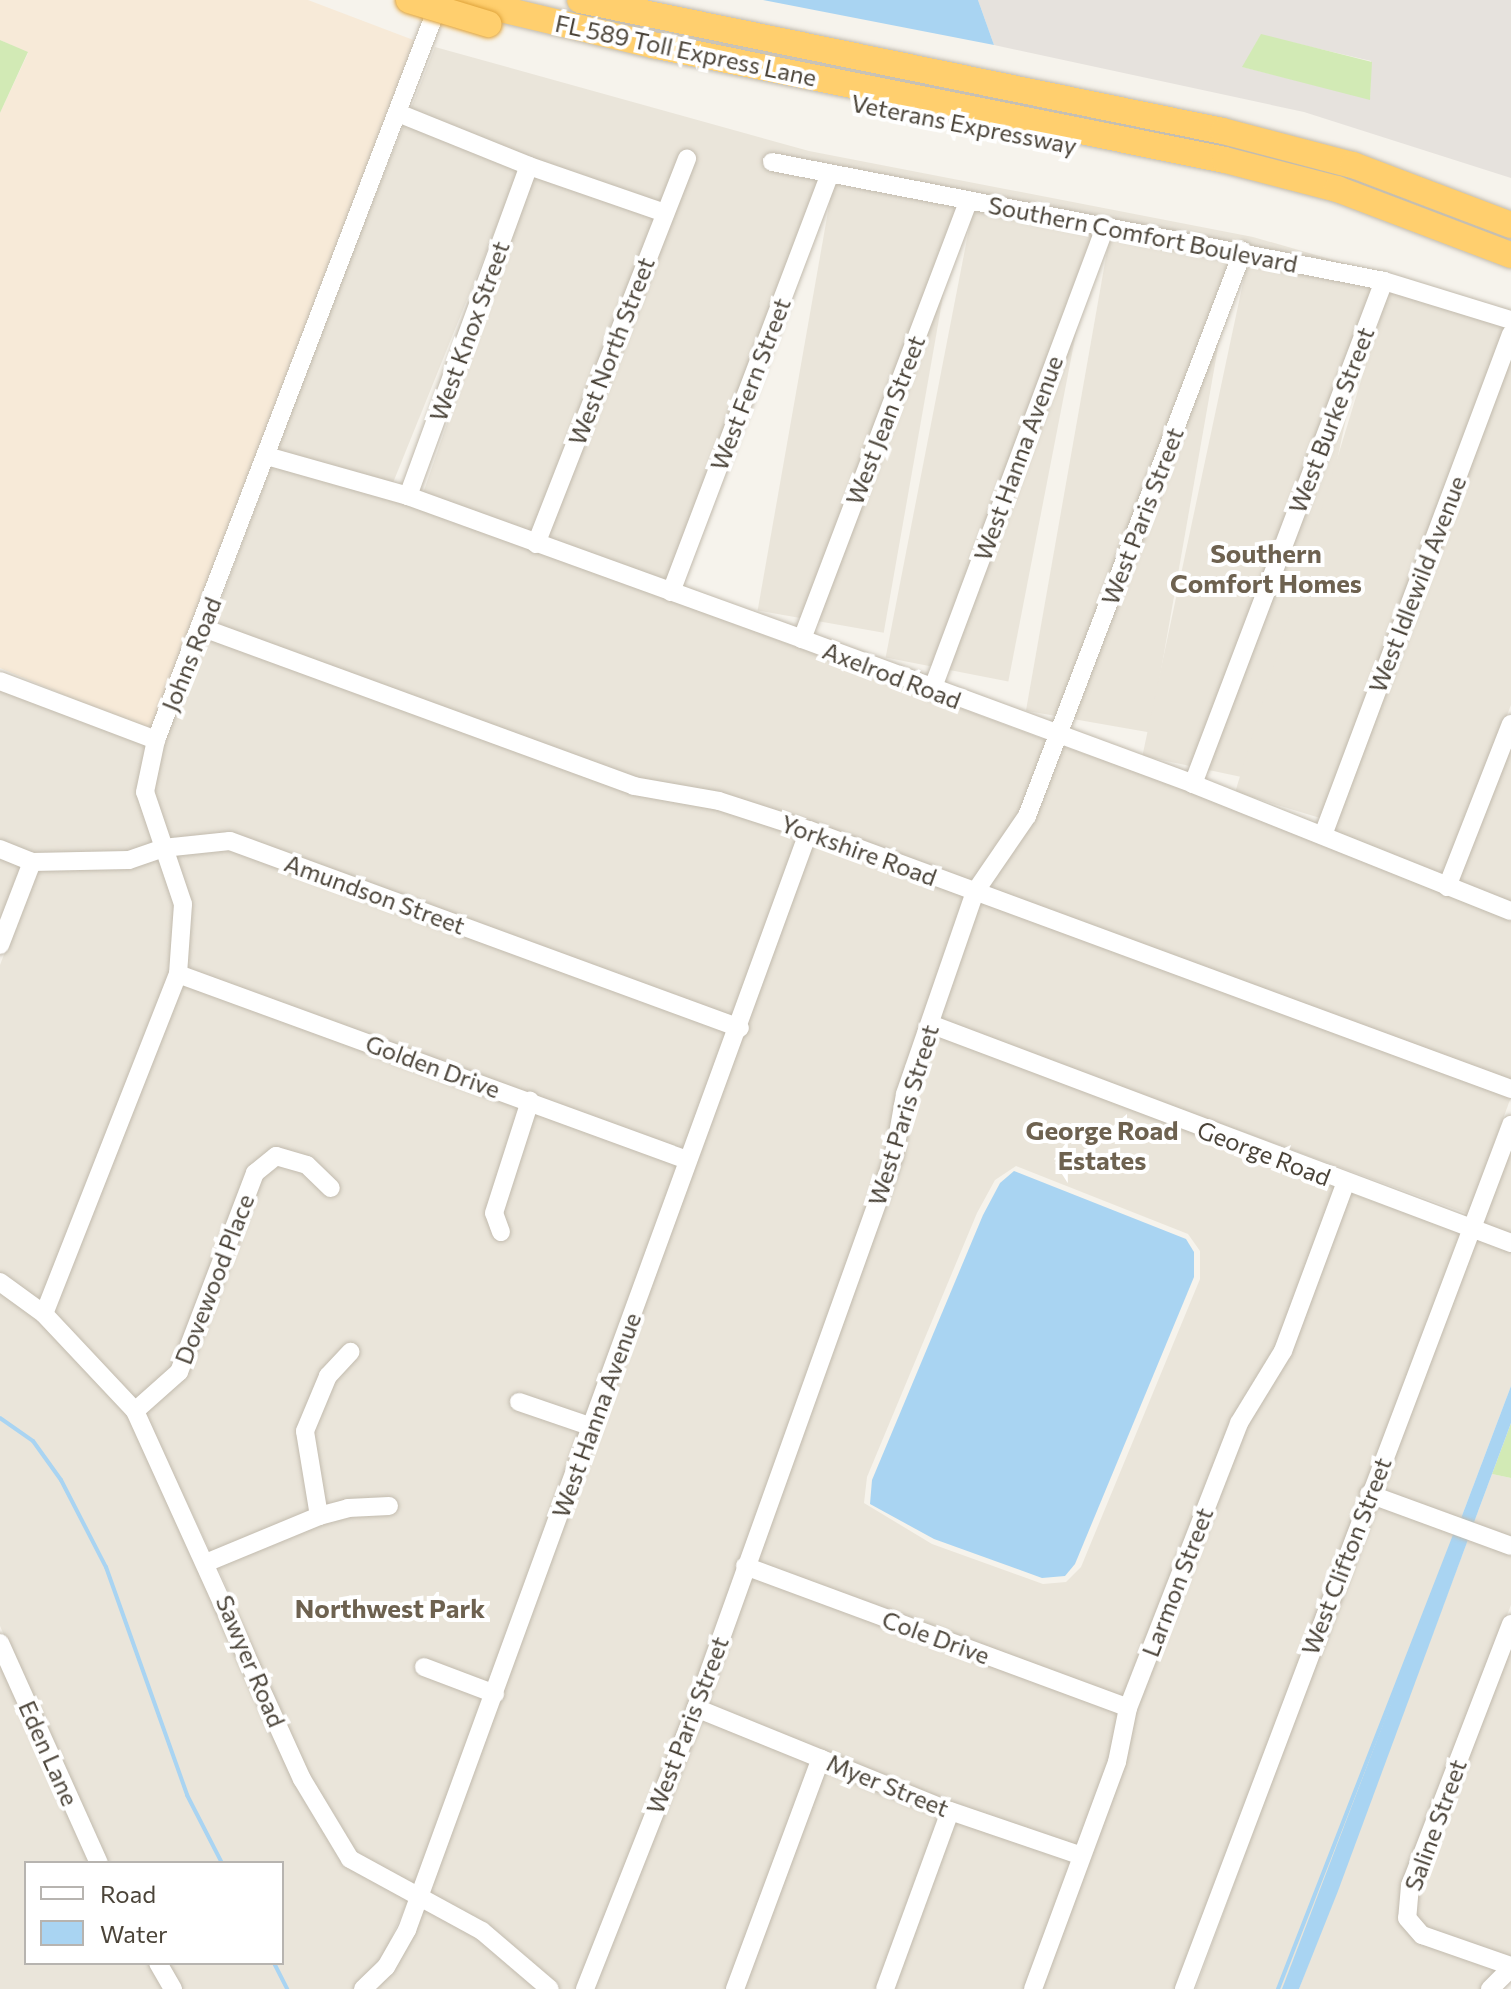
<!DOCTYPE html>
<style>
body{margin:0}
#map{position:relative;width:1511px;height:1989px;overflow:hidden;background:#f6f3ec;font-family:Commissioner,sans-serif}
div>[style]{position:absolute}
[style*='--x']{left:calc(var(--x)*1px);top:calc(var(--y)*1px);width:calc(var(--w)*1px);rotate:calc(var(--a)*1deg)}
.residential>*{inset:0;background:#eae5da;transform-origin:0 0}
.commercial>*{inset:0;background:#f7ead8}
.industrial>*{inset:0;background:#e6e2dd}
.green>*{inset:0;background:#d2eab5}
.water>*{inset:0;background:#a9d4f2}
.stream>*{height:4px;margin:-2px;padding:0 2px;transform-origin:2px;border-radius:2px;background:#a9d4f2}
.roads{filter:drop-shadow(0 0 2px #c2bbae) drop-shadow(0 0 2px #c2bbae)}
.minor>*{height:18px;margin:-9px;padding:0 9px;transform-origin:9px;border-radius:9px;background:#fff}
.highway>*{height:26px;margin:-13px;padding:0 13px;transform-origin:13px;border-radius:13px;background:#ffcf6e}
.bridges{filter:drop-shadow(0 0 2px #e0a43c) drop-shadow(0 0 2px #e0a43c)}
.highway-bridge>*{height:26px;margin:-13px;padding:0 13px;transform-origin:13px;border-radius:13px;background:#ffcf6e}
span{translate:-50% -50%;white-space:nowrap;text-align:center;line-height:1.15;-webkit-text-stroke:8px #fff;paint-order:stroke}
.street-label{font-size:24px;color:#4b4439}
.neighbourhood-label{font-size:26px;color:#6e6250;font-weight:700}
.legend{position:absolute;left:24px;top:1861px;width:260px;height:104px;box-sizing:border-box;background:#fff;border:2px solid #b7b4b0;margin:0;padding:10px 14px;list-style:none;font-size:24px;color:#4b4439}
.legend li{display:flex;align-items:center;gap:16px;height:40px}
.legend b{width:40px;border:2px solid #b7b4b0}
</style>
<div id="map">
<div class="residential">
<i style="clip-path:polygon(435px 47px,809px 151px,1253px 237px,1379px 273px,767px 154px,764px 165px,819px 180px,667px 584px,545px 541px,696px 155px,683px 151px,661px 204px,531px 160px,410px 111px)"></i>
<i style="left:405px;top:122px;width:124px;height:354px;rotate:22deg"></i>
<i style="left:533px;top:174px;width:130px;height:338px;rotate:19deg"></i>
<i style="left:833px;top:183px;width:128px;height:434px;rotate:10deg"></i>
<i style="left:973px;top:208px;width:125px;height:458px;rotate:11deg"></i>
<i style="left:1110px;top:234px;width:126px;height:484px;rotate:10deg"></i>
<i style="left:1248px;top:259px;width:129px;height:508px;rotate:12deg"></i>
<i style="left:1389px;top:289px;width:123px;height:526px;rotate:17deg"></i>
<i style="clip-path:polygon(1511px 354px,1511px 705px,1443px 878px,1331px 832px)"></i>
<i style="clip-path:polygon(272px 464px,406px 502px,1049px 741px,1021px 813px,972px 884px,635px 780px,212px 624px)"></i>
<i style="clip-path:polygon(207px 636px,800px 834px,735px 1020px,232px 835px,168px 841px,153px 793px,163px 742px)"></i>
<i style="clip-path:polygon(0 688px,148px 744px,155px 844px,127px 854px,33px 855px,0 842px)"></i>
<i style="clip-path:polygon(1511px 744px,1511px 904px,1456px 883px)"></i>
<i style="clip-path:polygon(1062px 746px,1191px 790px,1511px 918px,1511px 1082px,986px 889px)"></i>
<i style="clip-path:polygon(813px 839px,966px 896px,887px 1155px,689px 1706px,577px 1989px,560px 1989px,486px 1927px,425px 1896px)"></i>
<i style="clip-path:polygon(229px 847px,731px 1032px,683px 1152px,185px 970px,172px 853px)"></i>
<i style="clip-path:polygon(0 856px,23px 865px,0 925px)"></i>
<i style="clip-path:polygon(159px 857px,176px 904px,171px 972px,40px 1303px,0 1275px,0 965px,37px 868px)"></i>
<i style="left:980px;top:901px;width:566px;height:127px;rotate:20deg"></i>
<i style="clip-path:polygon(182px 982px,521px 1104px,487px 1214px,496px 1240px,509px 1237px,501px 1213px,534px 1109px,678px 1164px,587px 1418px,514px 1394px,510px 1406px,583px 1431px,490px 1685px,420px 1659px,416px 1670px,486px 1697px,413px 1889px,356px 1855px,308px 1777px,217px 1565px,350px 1514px,397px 1512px,396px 1500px,325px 1508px,312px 1432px,334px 1379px,359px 1352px,349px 1343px,299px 1428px,311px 1512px,211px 1553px,144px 1413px,184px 1377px,261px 1177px,278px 1164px,303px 1171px,331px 1197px,340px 1188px,312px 1161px,271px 1152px,173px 1368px,136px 1401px,52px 1313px)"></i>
<i style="clip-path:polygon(evenodd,935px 1032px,1336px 1188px,1277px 1348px,1123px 1700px,753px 1563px,935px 1032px,1016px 1166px,1188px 1234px,1200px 1251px,1200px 1279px,1081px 1567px,1066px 1582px,1043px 1584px,932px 1544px,864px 1503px,867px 1477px,977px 1213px,995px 1180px,1016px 1166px)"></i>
<i style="clip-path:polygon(1511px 1145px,1511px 1236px,1479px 1226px)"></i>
<i style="clip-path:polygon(1350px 1193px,1461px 1233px,1176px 1989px,1041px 1989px,1134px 1711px,1245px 1426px)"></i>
<i style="clip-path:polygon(1475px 1237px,1511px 1250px,1511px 1386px,1460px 1521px,1378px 1490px)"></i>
<i style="clip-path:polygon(0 1290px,35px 1316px,126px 1410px,347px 1864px,408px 1901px,380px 1963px,353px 1989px,181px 1989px,165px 1963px,282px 1963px,282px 1863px,107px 1863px,96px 1845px,0 1626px)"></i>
<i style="clip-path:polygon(1492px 1474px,1511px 1478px,1511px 1539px,1473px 1525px)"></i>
<i style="left:1373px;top:1502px;width:89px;height:520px;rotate:20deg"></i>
<i style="clip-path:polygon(1469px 1537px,1511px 1553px,1511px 1605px,1403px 1883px,1400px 1917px,1500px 1969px,1482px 1989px,1299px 1989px)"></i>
<i style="clip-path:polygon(749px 1575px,1120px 1712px,1110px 1760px,1077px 1847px,952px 1805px,705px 1705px)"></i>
<i style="clip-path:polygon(1511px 1644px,1511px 1960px,1426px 1929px,1414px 1917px,1416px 1887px)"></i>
<i style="clip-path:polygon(0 1659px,91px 1863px,26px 1863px,26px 1963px,150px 1963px,165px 1989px,0 1989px)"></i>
<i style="clip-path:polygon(700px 1716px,813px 1761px,728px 1989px,592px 1989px)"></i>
<i style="clip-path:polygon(826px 1766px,941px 1814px,877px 1989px,743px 1989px)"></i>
<i style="clip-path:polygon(955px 1819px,1073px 1859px,1025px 1989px,893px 1989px)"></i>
<i style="clip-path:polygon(421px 1908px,478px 1936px,541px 1989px,373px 1989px)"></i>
</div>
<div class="commercial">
<i style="clip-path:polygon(0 0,308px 0,416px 41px,152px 732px,0 668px,0 113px,28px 53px,0 40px)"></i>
</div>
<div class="industrial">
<i style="clip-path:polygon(evenodd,978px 0,1511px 0,1511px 178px,1304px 112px,994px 45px,978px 0,1261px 35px,1371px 61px,1370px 99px,1243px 67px,1261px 35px)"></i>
</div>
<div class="green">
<i style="clip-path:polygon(1261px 34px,1372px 62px,1370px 100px,1242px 67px)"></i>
<i style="clip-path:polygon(0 40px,28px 52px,0 113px)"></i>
<i style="clip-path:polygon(1511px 1423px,1511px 1478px,1492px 1474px)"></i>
</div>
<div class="water">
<i style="clip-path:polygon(763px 0,978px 0,994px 45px)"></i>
<i style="clip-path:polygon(1014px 1171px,1186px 1239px,1194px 1252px,1194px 1277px,1075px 1564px,1065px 1576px,1042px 1578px,934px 1539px,870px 1504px,872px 1480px,983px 1215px,1000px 1183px)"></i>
<i style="clip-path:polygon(1511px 1386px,1511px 1423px,1473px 1525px,1460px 1521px)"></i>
<i style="clip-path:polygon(1456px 1533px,1469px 1537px,1338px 1891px,1299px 1989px,1282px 1989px)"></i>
</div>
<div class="stream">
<i style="--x:0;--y:1418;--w:40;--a:34.9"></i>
<i style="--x:33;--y:1441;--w:48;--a:54.3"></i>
<i style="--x:61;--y:1480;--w:98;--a:62.7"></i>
<i style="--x:106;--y:1567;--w:242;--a:70.4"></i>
<i style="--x:187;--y:1795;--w:76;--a:62.8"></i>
<i style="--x:274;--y:1963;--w:29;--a:63"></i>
<i style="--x:1278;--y:1989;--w:490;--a:-68.7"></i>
</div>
<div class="roads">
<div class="minor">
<i style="--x:398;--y:113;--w:141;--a:22"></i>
<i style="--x:529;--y:166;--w:144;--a:19.1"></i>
<i style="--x:772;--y:162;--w:623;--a:11"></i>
<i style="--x:1384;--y:281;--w:133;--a:17.1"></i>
<i style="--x:267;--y:456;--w:147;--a:15.8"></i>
<i style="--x:408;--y:496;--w:419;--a:19.9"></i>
<i style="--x:802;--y:639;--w:417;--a:20.3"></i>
<i style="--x:1193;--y:784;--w:342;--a:21.8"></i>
<i style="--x:408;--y:496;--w:351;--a:-69.9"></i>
<i style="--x:536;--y:544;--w:414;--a:-68.6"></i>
<i style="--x:671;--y:592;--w:445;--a:-69.2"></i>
<i style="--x:203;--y:628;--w:459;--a:20.1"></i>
<i style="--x:634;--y:786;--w:86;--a:10"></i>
<i style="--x:719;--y:801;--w:95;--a:17.9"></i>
<i style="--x:809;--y:830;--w:748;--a:20.25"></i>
<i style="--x:802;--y:639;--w:468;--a:-69.2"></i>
<i style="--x:0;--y:681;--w:167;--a:20.7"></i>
<i style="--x:932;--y:690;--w:494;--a:-69.5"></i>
<i style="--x:1193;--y:784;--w:538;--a:-69.21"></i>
<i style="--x:1323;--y:835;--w:535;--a:-69.43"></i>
<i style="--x:0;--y:849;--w:35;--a:22"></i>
<i style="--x:32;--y:862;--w:97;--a:-1.2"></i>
<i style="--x:129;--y:860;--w:36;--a:-19"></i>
<i style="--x:163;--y:848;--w:67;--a:-6"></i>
<i style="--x:230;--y:841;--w:543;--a:20.14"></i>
<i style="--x:1447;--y:887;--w:175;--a:-68.6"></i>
<i style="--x:0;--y:945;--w:89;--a:-68.9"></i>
<i style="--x:178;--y:974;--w:542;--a:20.07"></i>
<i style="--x:930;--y:1024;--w:621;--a:20.65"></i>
<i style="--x:501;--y:1232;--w:20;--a:-110"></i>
<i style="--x:494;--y:1213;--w:118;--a:-72.2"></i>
<i style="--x:0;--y:1282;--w:54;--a:36"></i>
<i style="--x:44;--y:1314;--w:133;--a:46.8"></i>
<i style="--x:135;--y:1411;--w:404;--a:65.6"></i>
<i style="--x:302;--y:1779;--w:93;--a:59"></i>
<i style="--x:350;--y:1859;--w:150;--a:28.6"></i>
<i style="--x:482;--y:1931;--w:89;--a:40.5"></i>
<i style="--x:44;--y:1314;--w:365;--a:-68.5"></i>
<i style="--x:178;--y:974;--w:70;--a:-85.9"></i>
<i style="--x:183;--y:904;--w:118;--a:-108.7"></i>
<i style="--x:145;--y:792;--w:53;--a:-78.1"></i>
<i style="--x:156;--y:740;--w:793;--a:-69"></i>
<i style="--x:519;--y:1402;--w:77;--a:18.9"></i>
<i style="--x:135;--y:1411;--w:59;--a:-41.6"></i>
<i style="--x:179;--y:1372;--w:213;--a:-69.1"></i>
<i style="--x:255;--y:1173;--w:27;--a:-39"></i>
<i style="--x:276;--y:1156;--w:32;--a:16"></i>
<i style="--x:307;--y:1165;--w:33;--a:44"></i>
<i style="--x:1369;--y:1494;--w:151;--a:20.1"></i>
<i style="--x:319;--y:1516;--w:86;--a:-99.4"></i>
<i style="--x:305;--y:1431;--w:60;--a:-67.3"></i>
<i style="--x:328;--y:1376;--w:33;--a:-47"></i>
<i style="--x:208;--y:1562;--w:120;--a:-22.5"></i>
<i style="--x:319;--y:1516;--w:30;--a:-15"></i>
<i style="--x:348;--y:1508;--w:41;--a:-2.8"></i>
<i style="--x:745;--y:1566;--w:408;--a:20.3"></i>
<i style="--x:1511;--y:1624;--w:281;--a:111.1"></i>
<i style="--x:1410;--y:1886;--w:32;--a:95"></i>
<i style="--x:1407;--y:1918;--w:23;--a:49"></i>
<i style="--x:1422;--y:1935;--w:94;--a:19.2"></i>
<i style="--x:0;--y:1643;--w:241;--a:65.8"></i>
<i style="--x:424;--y:1667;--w:76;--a:20.8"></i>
<i style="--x:696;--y:1708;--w:274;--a:22.1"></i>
<i style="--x:950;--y:1811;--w:139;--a:18.8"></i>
<i style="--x:158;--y:1963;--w:30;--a:60"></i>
<i style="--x:363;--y:1989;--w:32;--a:-44"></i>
<i style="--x:386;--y:1967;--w:43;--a:-60.4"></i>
<i style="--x:407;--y:1930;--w:1171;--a:-69.92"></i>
<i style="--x:585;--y:1989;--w:302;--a:-68.4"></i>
<i style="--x:696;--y:1708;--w:586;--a:-70.27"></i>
<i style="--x:894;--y:1156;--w:63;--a:-79.9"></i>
<i style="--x:905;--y:1094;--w:214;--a:-70.9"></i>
<i style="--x:975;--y:892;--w:92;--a:-55.6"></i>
<i style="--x:1027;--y:816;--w:605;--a:-69.08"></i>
<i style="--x:735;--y:1989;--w:246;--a:-69.6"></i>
<i style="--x:885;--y:1989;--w:189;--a:-69.9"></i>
<i style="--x:1033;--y:1989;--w:242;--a:-69.7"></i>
<i style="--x:1117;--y:1762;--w:55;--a:-78.5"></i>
<i style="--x:1128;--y:1708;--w:306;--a:-68.7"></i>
<i style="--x:1239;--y:1423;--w:84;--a:-58.6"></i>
<i style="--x:1283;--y:1351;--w:178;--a:-69.6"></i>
<i style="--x:1184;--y:1989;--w:924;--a:-69.27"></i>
<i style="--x:1490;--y:1989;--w:30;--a:-45"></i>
</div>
<div class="highway">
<i style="--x:463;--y:0;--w:194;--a:13.4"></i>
<i style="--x:652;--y:45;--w:584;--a:11.35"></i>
<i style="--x:1225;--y:160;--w:116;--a:14.5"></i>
<i style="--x:1337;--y:189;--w:186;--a:20.8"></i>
<i style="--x:580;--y:0;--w:656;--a:11.52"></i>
<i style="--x:1223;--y:131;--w:134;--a:14.7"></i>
<i style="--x:1353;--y:165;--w:169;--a:20.8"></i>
</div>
</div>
<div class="bridges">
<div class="highway-bridge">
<i style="--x:409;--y:0;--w:83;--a:16.9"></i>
</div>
</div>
<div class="street-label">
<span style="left:686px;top:50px;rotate:12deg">FL 589 Toll Express Lane</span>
<span style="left:964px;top:124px;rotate:11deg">Veterans Expressway</span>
<span style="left:1143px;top:234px;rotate:11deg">Southern Comfort Boulevard</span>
<span style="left:469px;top:331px;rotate:-70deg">West Knox Street</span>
<span style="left:611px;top:351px;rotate:-69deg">West North Street</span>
<span style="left:750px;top:384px;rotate:-69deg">West Fern Street</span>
<span style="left:885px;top:420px;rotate:-69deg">West Jean Street</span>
<span style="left:1331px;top:420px;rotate:-69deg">West Burke Street</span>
<span style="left:1018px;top:458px;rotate:-70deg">West Hanna Avenue</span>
<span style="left:1142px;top:516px;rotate:-69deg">West Paris Street</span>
<span style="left:1417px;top:584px;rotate:-69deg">West Idlewild Avenue</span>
<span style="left:191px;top:654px;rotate:-68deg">Johns Road</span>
<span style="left:892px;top:675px;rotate:21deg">Axelrod Road</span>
<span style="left:859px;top:850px;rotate:20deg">Yorkshire Road</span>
<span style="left:375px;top:894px;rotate:20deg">Amundson Street</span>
<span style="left:433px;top:1066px;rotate:20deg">Golden Drive</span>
<span style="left:903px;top:1115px;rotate:-73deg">West Paris Street</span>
<span style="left:1264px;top:1153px;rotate:21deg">George Road</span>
<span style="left:214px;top:1279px;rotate:-69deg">Dovewood Place</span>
<span style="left:596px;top:1415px;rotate:-70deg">West Hanna Avenue</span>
<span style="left:1346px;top:1556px;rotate:-69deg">West Clifton Street</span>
<span style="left:1177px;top:1582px;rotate:-69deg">Larmon Street</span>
<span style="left:936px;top:1637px;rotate:20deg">Cole Drive</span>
<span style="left:251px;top:1661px;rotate:67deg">Sawyer Road</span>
<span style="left:687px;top:1725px;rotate:-69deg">West Paris Street</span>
<span style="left:49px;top:1753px;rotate:66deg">Eden Lane</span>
<span style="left:888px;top:1785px;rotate:22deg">Myer Street</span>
<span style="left:1435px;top:1825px;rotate:-70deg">Saline Street</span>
</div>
<div class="neighbourhood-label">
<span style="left:1266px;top:568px">Southern<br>Comfort Homes</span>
<span style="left:1102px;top:1145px">George Road<br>Estates</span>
<span style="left:390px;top:1608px">Northwest Park</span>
</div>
<ul class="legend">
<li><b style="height:10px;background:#fff"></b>Road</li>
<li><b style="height:22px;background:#a9d4f2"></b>Water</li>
</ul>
</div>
